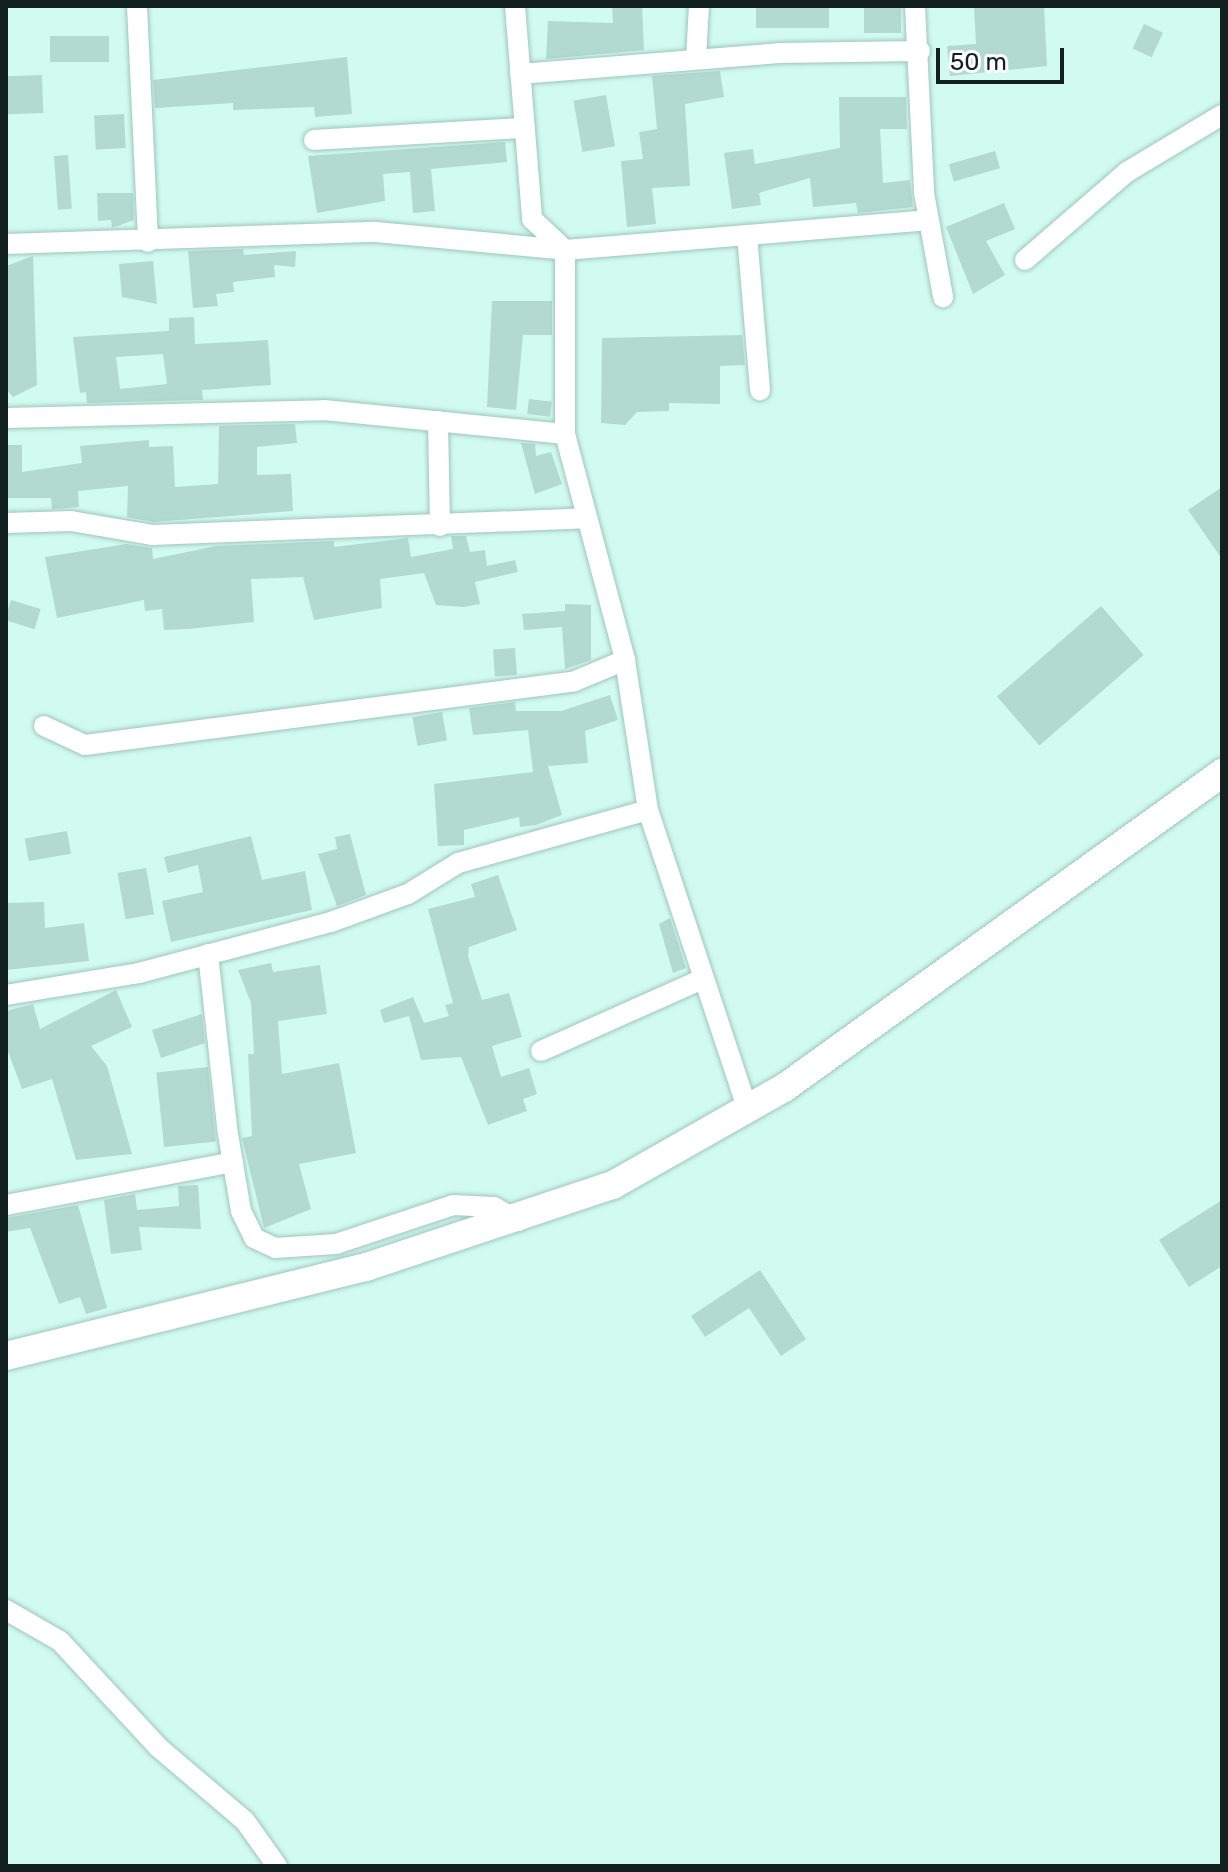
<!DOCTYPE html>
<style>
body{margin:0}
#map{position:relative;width:1228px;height:1872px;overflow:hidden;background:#d2fbef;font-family:Rubik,sans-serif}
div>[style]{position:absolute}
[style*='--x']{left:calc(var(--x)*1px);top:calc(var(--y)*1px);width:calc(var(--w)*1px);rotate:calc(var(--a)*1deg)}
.building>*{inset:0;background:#b2dacf;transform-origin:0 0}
.roads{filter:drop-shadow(0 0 2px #9ec6bb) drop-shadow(0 0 2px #9ec6bb)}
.street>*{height:20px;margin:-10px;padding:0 10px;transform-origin:10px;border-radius:10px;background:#fff}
.secondary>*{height:28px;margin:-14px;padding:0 14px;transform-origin:14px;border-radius:14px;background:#fff}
span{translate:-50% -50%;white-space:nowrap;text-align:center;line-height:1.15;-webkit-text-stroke:7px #fdfdfd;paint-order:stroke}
.frame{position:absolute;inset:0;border:8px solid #12211e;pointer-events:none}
.scale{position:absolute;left:936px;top:48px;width:128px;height:36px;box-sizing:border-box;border:4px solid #12211e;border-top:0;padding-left:10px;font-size:24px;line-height:28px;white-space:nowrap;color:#12211e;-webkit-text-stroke:6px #fdfdfd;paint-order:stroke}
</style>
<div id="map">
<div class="building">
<i style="clip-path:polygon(612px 6px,642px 6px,644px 50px,546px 59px,548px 21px,613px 23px)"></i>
<i style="left:756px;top:6px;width:73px;height:22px"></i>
<i style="left:864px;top:6px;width:37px;height:27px"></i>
<i style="clip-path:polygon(974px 6px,1044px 6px,1047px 66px,950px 76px,947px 46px,976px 44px)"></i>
<i style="left:1144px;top:24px;width:21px;height:27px;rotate:25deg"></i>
<i style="left:109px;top:36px;width:26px;height:59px;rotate:90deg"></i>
<i style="clip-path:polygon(347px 57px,352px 114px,315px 117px,314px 107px,233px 110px,233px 103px,155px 108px,153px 80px)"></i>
<i style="clip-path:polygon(720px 71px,724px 97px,685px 104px,690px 186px,652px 188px,656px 224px,627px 227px,621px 161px,643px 159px,639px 132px,657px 129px,652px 76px)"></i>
<i style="left:42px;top:75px;width:38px;height:36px;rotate:88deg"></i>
<i style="left:606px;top:95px;width:52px;height:33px;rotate:80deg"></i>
<i style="clip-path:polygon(839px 97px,906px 97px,907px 129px,880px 129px,883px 183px,910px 180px,913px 207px,858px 213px,856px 203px,813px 207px,810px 178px,759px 193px,761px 205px,732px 209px,724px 153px,753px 149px,755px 164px,840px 148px)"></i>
<i style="left:124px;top:114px;width:34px;height:30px;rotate:87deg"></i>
<i style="clip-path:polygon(505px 142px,507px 162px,431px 169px,435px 211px,413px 213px,410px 172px,383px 174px,385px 201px,317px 213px,308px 156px)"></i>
<i style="left:995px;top:151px;width:18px;height:48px;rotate:74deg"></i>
<i style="left:68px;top:155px;width:54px;height:14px;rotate:86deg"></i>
<i style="clip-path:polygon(97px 193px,133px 193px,134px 220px,112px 228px,111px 220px,98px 221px)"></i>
<i style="clip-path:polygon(1004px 203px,1015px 229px,986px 241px,1005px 275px,973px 294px,946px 227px)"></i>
<i style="clip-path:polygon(243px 249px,244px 255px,296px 251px,295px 267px,274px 265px,275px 277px,233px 282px,234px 292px,216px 294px,218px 306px,193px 308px,188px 251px)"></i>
<i style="clip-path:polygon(33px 256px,37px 385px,13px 397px,6px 389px,6px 266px)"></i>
<i style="clip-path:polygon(153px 261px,157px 304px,122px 297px,119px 264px)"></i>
<i style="clip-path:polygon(492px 301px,552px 301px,552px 335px,523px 335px,516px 410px,487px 407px)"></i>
<i style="clip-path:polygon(evenodd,194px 317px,195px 344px,268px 340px,271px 385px,202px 390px,203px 400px,87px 403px,86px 392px,80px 393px,73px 337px,169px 331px,169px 318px,194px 317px,163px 354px,167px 384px,120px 389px,116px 357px,163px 354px)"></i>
<i style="clip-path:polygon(742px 335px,745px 365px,720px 366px,720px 404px,669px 403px,669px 411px,637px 412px,625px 425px,601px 423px,602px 338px)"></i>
<i style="left:529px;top:399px;width:23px;height:15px;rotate:7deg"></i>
<i style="clip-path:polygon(295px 424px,297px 443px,257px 447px,257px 475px,291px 474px,293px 511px,153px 522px,127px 517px,128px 486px,78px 491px,79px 507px,52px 509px,51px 498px,6px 498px,6px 445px,22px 445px,22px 472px,82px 463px,80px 446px,149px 440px,149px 447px,173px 446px,175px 487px,218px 484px,219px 426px)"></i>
<i style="clip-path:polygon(521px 443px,535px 444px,536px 456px,551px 452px,562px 484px,535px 494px)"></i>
<i style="clip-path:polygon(1222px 487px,1222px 559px,1188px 510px)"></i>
<i style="clip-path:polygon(451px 536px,466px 536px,470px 552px,485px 550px,487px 566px,515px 560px,518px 572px,475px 582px,480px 604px,464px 607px,436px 605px,424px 573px,380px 579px,382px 608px,314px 620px,303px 577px,251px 579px,254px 622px,188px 629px,164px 630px,162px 609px,145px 611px,144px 600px,57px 618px,45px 557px,126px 544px,152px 548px,153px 559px,216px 546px,334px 541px,334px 547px,408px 538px,411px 557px,453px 549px)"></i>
<i style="left:11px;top:600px;width:31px;height:21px;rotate:17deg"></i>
<i style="clip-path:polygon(565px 604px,591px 605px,591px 660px,565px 669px,562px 627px,524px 630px,522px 614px,565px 611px)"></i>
<i style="left:1101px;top:606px;width:65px;height:138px;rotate:49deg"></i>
<i style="left:515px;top:648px;width:27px;height:22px;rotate:86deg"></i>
<i style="clip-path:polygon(610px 695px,618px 720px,585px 731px,588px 763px,548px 766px,562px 815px,536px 825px,520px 827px,519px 817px,464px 830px,464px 845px,438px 846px,434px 784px,533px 772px,528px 730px,473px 735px,469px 708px,515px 702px,516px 711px,561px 711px)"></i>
<i style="left:442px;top:712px;width:29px;height:30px;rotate:80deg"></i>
<i style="left:67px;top:831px;width:23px;height:43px;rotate:80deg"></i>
<i style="clip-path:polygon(350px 834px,366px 895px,337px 906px,318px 854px,337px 849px,335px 837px)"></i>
<i style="clip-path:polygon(251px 836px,262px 880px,305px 871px,312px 910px,171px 942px,162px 901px,203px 892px,198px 865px,168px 873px,164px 857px)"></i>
<i style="left:146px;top:868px;width:47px;height:29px;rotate:80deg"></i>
<i style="clip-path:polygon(498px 875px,517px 930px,469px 947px,468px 956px,482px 1000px,509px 993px,522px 1037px,492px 1046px,501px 1077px,529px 1068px,537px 1094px,523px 1099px,527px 1111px,488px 1125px,461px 1057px,421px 1060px,409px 1016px,384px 1023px,380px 1010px,413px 997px,424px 1023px,449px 1016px,445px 1005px,453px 1003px,428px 909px,475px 897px,471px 884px)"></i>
<i style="clip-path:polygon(44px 902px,45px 928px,84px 923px,89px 961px,6px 970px,6px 903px)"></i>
<i style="clip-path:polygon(670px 918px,686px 968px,673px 973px,659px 924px)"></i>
<i style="clip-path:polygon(271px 963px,273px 972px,320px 965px,327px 1014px,278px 1021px,282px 1074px,339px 1063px,356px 1153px,299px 1164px,311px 1209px,264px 1228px,242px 1138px,252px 1136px,248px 1054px,254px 1054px,251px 1003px,238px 970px)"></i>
<i style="clip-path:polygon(116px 990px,132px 1027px,91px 1046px,107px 1066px,132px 1154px,76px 1160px,52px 1079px,22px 1089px,6px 1046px,6px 1011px,33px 1004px,40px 1029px)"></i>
<i style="clip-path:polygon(202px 1014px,205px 1043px,161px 1058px,152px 1030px)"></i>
<i style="left:208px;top:1067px;width:75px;height:52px;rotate:84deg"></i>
<i style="clip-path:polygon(198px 1185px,201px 1229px,139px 1227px,142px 1250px,111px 1254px,104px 1200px,135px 1194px,137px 1210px,179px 1206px,178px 1186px)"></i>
<i style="clip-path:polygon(1222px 1200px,1222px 1266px,1189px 1287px,1159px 1240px)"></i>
<i style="clip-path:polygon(78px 1205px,107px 1308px,86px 1314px,80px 1297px,59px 1304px,30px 1228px,6px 1232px,6px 1218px)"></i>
<i style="clip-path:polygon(760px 1270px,806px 1339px,781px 1356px,749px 1308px,705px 1337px,691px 1316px)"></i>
</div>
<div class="roads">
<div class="street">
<i style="--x:137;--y:6;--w:236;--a:87.3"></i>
<i style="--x:515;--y:6;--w:214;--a:85.4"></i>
<i style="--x:532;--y:219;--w:45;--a:43.2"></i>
<i style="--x:565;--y:250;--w:184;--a:90"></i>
<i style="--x:915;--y:6;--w:187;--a:87.2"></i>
<i style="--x:924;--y:193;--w:106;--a:79.6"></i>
<i style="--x:696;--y:59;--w:53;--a:-86.8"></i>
<i style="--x:520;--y:74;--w:260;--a:-4.6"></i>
<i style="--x:779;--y:53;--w:141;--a:-0.8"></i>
<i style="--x:314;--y:140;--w:211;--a:-3.3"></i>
<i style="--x:747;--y:235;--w:156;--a:85.2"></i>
<i style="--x:6;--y:244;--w:370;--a:-1.9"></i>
<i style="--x:376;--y:232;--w:190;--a:5.4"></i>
<i style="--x:565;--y:250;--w:363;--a:-4.7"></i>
<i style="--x:1025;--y:260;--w:135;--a:-40.8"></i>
<i style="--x:1127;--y:172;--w:111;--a:-31"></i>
<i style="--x:6;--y:418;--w:318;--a:-1.4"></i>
<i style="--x:324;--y:410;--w:242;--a:5.7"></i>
<i style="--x:565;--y:434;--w:234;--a:75.1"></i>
<i style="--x:625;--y:660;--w:152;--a:81.3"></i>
<i style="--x:648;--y:810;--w:316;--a:71.6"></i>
<i style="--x:438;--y:421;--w:105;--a:88.9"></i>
<i style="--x:6;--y:523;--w:65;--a:-1.8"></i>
<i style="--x:71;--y:521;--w:82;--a:9.8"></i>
<i style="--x:152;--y:535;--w:435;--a:-2.2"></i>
<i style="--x:44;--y:726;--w:45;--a:24.9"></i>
<i style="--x:85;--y:745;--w:494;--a:-7.4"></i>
<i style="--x:575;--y:681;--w:54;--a:-22.8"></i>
<i style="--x:208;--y:954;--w:181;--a:83.7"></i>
<i style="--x:228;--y:1134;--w:78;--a:80.4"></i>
<i style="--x:241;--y:1211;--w:30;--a:64"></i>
<i style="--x:254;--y:1238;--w:23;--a:25"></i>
<i style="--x:275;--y:1248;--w:61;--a:-3.8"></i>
<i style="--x:336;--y:1244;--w:123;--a:-18.4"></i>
<i style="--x:453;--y:1205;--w:41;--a:2.8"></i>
<i style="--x:494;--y:1207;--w:28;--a:30"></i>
<i style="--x:6;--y:995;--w:135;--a:-9.4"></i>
<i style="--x:139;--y:973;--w:199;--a:-14.9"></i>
<i style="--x:331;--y:922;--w:82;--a:-20"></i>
<i style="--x:408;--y:894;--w:59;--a:-31.8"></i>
<i style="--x:458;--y:863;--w:197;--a:-15.6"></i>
<i style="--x:541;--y:1051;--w:177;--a:-24"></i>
<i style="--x:6;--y:1205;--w:231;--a:-10.7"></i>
<i style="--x:6;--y:1610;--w:62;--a:29.9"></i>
<i style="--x:60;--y:1641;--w:144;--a:47.2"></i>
<i style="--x:158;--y:1747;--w:114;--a:40.4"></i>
<i style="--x:245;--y:1821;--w:55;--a:54.6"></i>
</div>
<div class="secondary">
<i style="--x:6;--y:1356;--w:371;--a:-13.9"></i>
<i style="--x:366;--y:1267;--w:260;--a:-18.4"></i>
<i style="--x:613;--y:1185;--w:197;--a:-29.6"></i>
<i style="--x:784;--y:1088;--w:540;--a:-35.72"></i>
</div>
</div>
<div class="frame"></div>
<div class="scale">50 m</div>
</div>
